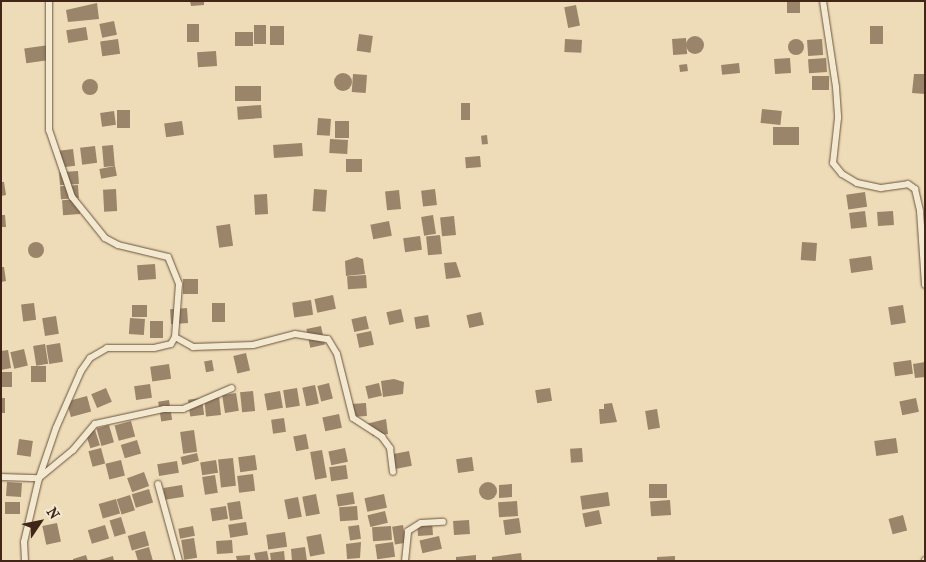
<!DOCTYPE html>
<style>
body{margin:0}
#map{position:relative;width:926px;height:562px;overflow:hidden;background:#eddcb7;font-family:"IM FELL French Canon",serif}
div>[style]{position:absolute}
[style*='--x']{left:calc(var(--x)*1px);top:calc(var(--y)*1px);width:calc(var(--w)*1px);rotate:calc(var(--a)*1deg)}
.building>*{inset:0;background:#9a846a;transform-origin:0 0}
.round{border-radius:50%}
.roads{filter:drop-shadow(0 0 1px #6c533e) drop-shadow(0 0 1px #6c533e)}
.street>*{height:6px;margin:-3px;padding:0 3px;transform-origin:3px;border-radius:3px;background:#f3e8d0}
span{translate:-50% -50%;white-space:nowrap;text-align:center;line-height:1.15;-webkit-text-stroke:4px #f3e8d0;paint-order:stroke}
.frame{position:absolute;inset:0;border:2px solid #412516;pointer-events:none}
.north{position:absolute;left:15px;top:497px;width:50px;height:50px;-webkit-text-stroke:4px #f3e8d0;paint-order:stroke;rotate:56deg;font-size:14px;font-weight:700;line-height:20px;text-align:center;color:#412516}
.north::after{content:'';display:block;margin:auto;width:18px;height:22px;background:#412516;clip-path:polygon(50% 0,100% 100%,50% 72%,0 100%)}
</style>
<div id="map">
<div class="building">
<i style="clip-path:polygon(190px 1px,204px 1px,204px 5px,191px 6px)"></i>
<i style="left:787px;top:2px;width:13px;height:11px"></i>
<i style="clip-path:polygon(97px 3px,99px 19px,68px 22px,66px 10px)"></i>
<i style="left:576px;top:5px;width:21px;height:12px;rotate:79deg"></i>
<i style="left:114px;top:21px;width:14px;height:15px;rotate:78deg"></i>
<i style="left:199px;top:24px;width:18px;height:12px;rotate:90deg"></i>
<i style="left:254px;top:25px;width:12px;height:19px"></i>
<i style="left:270px;top:26px;width:14px;height:19px"></i>
<i style="left:870px;top:26px;width:13px;height:18px"></i>
<i style="left:86px;top:27px;width:13px;height:20px;rotate:81deg"></i>
<i style="left:235px;top:32px;width:18px;height:14px"></i>
<i style="left:359px;top:34px;width:14px;height:17px;rotate:8deg"></i>
<i class="round" style="left:686px;top:36px;width:18px;height:18px"></i>
<i style="left:686px;top:38px;width:16px;height:14px;rotate:86deg"></i>
<i class="round" style="left:788px;top:39px;width:16px;height:16px"></i>
<i style="left:118px;top:39px;width:15px;height:18px;rotate:82deg"></i>
<i style="left:565px;top:39px;width:17px;height:13px;rotate:3deg"></i>
<i style="left:822px;top:39px;width:16px;height:15px;rotate:86deg"></i>
<i style="left:49px;top:45px;width:15px;height:25px;rotate:82deg"></i>
<i style="left:216px;top:51px;width:15px;height:19px;rotate:86deg"></i>
<i style="left:790px;top:58px;width:15px;height:16px;rotate:86deg"></i>
<i style="left:826px;top:58px;width:14px;height:18px;rotate:86deg"></i>
<i style="left:739px;top:63px;width:10px;height:18px;rotate:84deg"></i>
<i style="left:687px;top:64px;width:7px;height:8px;rotate:82deg"></i>
<i class="round" style="left:334px;top:73px;width:18px;height:18px"></i>
<i style="left:353px;top:74px;width:14px;height:18px;rotate:4deg"></i>
<i style="clip-path:polygon(914px 74px,925px 74px,925px 94px,912px 93px)"></i>
<i style="left:812px;top:76px;width:17px;height:14px"></i>
<i class="round" style="left:82px;top:79px;width:16px;height:16px"></i>
<i style="left:261px;top:86px;width:15px;height:26px;rotate:90deg"></i>
<i style="left:461px;top:103px;width:9px;height:17px"></i>
<i style="left:261px;top:105px;width:13px;height:24px;rotate:86deg"></i>
<i style="left:762px;top:109px;width:20px;height:14px;rotate:6deg"></i>
<i style="left:117px;top:110px;width:13px;height:18px"></i>
<i style="left:114px;top:111px;width:14px;height:14px;rotate:82deg"></i>
<i style="left:318px;top:118px;width:13px;height:17px;rotate:4deg"></i>
<i style="left:182px;top:121px;width:14px;height:18px;rotate:82deg"></i>
<i style="left:335px;top:121px;width:14px;height:17px"></i>
<i style="left:773px;top:127px;width:26px;height:18px"></i>
<i style="left:487px;top:135px;width:9px;height:6px;rotate:84deg"></i>
<i style="left:330px;top:139px;width:18px;height:14px;rotate:3deg"></i>
<i style="left:302px;top:143px;width:13px;height:29px;rotate:86deg"></i>
<i style="left:113px;top:145px;width:21px;height:11px;rotate:85deg"></i>
<i style="left:95px;top:146px;width:17px;height:15px;rotate:83deg"></i>
<i style="left:73px;top:149px;width:17px;height:14px;rotate:83deg"></i>
<i style="left:480px;top:156px;width:11px;height:15px;rotate:85deg"></i>
<i style="left:346px;top:159px;width:16px;height:13px"></i>
<i style="left:115px;top:166px;width:10px;height:16px;rotate:79deg"></i>
<i style="left:78px;top:171px;width:13px;height:19px;rotate:86deg"></i>
<i style="clip-path:polygon(1px 182px,4px 182px,6px 195px,1px 196px)"></i>
<i style="left:78px;top:185px;width:13px;height:18px;rotate:86deg"></i>
<i style="left:116px;top:189px;width:22px;height:13px;rotate:87deg"></i>
<i style="left:314px;top:189px;width:13px;height:22px;rotate:4deg"></i>
<i style="left:435px;top:189px;width:16px;height:14px;rotate:83deg"></i>
<i style="left:399px;top:190px;width:19px;height:14px;rotate:84deg"></i>
<i style="left:865px;top:192px;width:15px;height:19px;rotate:82deg"></i>
<i style="left:267px;top:194px;width:20px;height:13px;rotate:87deg"></i>
<i style="left:79px;top:199px;width:15px;height:17px;rotate:86deg"></i>
<i style="left:865px;top:211px;width:16px;height:16px;rotate:83deg"></i>
<i style="left:893px;top:211px;width:14px;height:16px;rotate:86deg"></i>
<i style="clip-path:polygon(1px 215px,5px 215px,6px 227px,1px 227px)"></i>
<i style="left:433px;top:215px;width:19px;height:12px;rotate:81deg"></i>
<i style="left:454px;top:216px;width:19px;height:14px;rotate:84deg"></i>
<i style="left:389px;top:221px;width:15px;height:19px;rotate:79deg"></i>
<i style="left:230px;top:224px;width:22px;height:14px;rotate:82deg"></i>
<i style="left:440px;top:235px;width:19px;height:14px;rotate:84deg"></i>
<i style="left:420px;top:236px;width:14px;height:17px;rotate:82deg"></i>
<i class="round" style="left:28px;top:242px;width:16px;height:16px"></i>
<i style="left:802px;top:242px;width:15px;height:18px;rotate:4deg"></i>
<i style="left:871px;top:256px;width:14px;height:22px;rotate:82deg"></i>
<i style="clip-path:polygon(357px 257px,363px 259px,365px 274px,346px 276px,345px 261px)"></i>
<i style="clip-path:polygon(456px 262px,461px 277px,446px 279px,444px 263px)"></i>
<i style="left:155px;top:264px;width:15px;height:18px;rotate:86deg"></i>
<i style="clip-path:polygon(1px 267px,4px 267px,6px 281px,1px 282px)"></i>
<i style="left:366px;top:275px;width:13px;height:19px;rotate:86deg"></i>
<i style="left:183px;top:279px;width:15px;height:15px"></i>
<i style="left:333px;top:295px;width:14px;height:19px;rotate:78deg"></i>
<i style="left:311px;top:300px;width:15px;height:19px;rotate:82deg"></i>
<i style="left:34px;top:303px;width:17px;height:13px;rotate:83deg"></i>
<i style="left:212px;top:303px;width:13px;height:19px"></i>
<i style="left:147px;top:305px;width:12px;height:15px;rotate:90deg"></i>
<i style="left:903px;top:305px;width:18px;height:15px;rotate:81deg"></i>
<i style="left:187px;top:308px;width:15px;height:17px;rotate:86deg"></i>
<i style="left:401px;top:309px;width:13px;height:15px;rotate:77deg"></i>
<i style="left:481px;top:312px;width:13px;height:15px;rotate:77deg"></i>
<i style="left:428px;top:315px;width:12px;height:14px;rotate:81deg"></i>
<i style="left:56px;top:316px;width:18px;height:14px;rotate:81deg"></i>
<i style="left:366px;top:316px;width:13px;height:15px;rotate:77deg"></i>
<i style="left:130px;top:318px;width:15px;height:16px;rotate:4deg"></i>
<i style="left:150px;top:321px;width:13px;height:17px"></i>
<i style="left:321px;top:326px;width:19px;height:15px;rotate:78deg"></i>
<i style="left:371px;top:331px;width:14px;height:15px;rotate:78deg"></i>
<i style="left:60px;top:343px;width:19px;height:14px;rotate:81deg"></i>
<i style="left:45px;top:344px;width:20px;height:12px;rotate:81deg"></i>
<i style="left:24px;top:349px;width:17px;height:14px;rotate:77deg"></i>
<i style="clip-path:polygon(8px 350px,11px 368px,1px 370px,1px 351px)"></i>
<i style="left:246px;top:353px;width:18px;height:13px;rotate:77deg"></i>
<i style="left:212px;top:360px;width:11px;height:8px;rotate:80deg"></i>
<i style="left:911px;top:360px;width:14px;height:18px;rotate:82deg"></i>
<i style="clip-path:polygon(925px 362px,925px 377px,915px 378px,913px 364px)"></i>
<i style="left:169px;top:364px;width:15px;height:19px;rotate:82deg"></i>
<i style="left:46px;top:366px;width:16px;height:15px;rotate:90deg"></i>
<i style="left:1px;top:372px;width:11px;height:15px"></i>
<i style="clip-path:polygon(394px 379px,404px 382px,403px 394px,383px 397px,381px 381px)"></i>
<i style="left:329px;top:383px;width:16px;height:12px;rotate:76deg"></i>
<i style="left:379px;top:383px;width:13px;height:14px;rotate:77deg"></i>
<i style="left:150px;top:384px;width:14px;height:16px;rotate:82deg"></i>
<i style="left:315px;top:385px;width:19px;height:13px;rotate:78deg"></i>
<i style="left:106px;top:388px;width:15px;height:16px;rotate:67deg"></i>
<i style="left:297px;top:388px;width:18px;height:14px;rotate:81deg"></i>
<i style="left:550px;top:388px;width:13px;height:15px;rotate:81deg"></i>
<i style="left:253px;top:391px;width:20px;height:13px;rotate:84deg"></i>
<i style="left:280px;top:391px;width:17px;height:16px;rotate:80deg"></i>
<i style="left:236px;top:393px;width:18px;height:14px;rotate:81deg"></i>
<i style="left:87px;top:396px;width:16px;height:21px;rotate:75deg"></i>
<i style="left:219px;top:396px;width:19px;height:15px;rotate:84deg"></i>
<i style="left:1px;top:398px;width:4px;height:15px"></i>
<i style="left:202px;top:398px;width:17px;height:14px;rotate:83deg"></i>
<i style="left:916px;top:398px;width:14px;height:17px;rotate:78deg"></i>
<i style="left:169px;top:400px;width:20px;height:11px;rotate:81deg"></i>
<i style="left:366px;top:403px;width:13px;height:15px;rotate:86deg"></i>
<i style="clip-path:polygon(612px 403px,617px 422px,600px 424px,599px 409px,604px 409px,604px 404px)"></i>
<i style="left:657px;top:409px;width:19px;height:12px;rotate:81deg"></i>
<i style="left:339px;top:414px;width:14px;height:17px;rotate:78deg"></i>
<i style="left:284px;top:418px;width:14px;height:13px;rotate:82deg"></i>
<i style="clip-path:polygon(386px 419px,388px 434px,373px 436px,366px 424px)"></i>
<i style="left:131px;top:421px;width:16px;height:17px;rotate:75deg"></i>
<i style="left:109px;top:425px;width:18px;height:13px;rotate:74deg"></i>
<i style="left:95px;top:430px;width:16px;height:10px;rotate:72deg"></i>
<i style="left:194px;top:430px;width:22px;height:14px;rotate:82deg"></i>
<i style="left:306px;top:434px;width:15px;height:13px;rotate:79deg"></i>
<i style="left:896px;top:438px;width:15px;height:22px;rotate:82deg"></i>
<i style="left:19px;top:439px;width:14px;height:16px;rotate:8deg"></i>
<i style="left:137px;top:440px;width:14px;height:17px;rotate:73deg"></i>
<i style="left:101px;top:448px;width:16px;height:13px;rotate:75deg"></i>
<i style="left:345px;top:448px;width:14px;height:17px;rotate:78deg"></i>
<i style="left:582px;top:448px;width:14px;height:12px;rotate:86deg"></i>
<i style="left:322px;top:450px;width:28px;height:12px;rotate:80deg"></i>
<i style="left:409px;top:451px;width:15px;height:17px;rotate:79deg"></i>
<i style="left:197px;top:453px;width:8px;height:17px;rotate:76deg"></i>
<i style="left:255px;top:455px;width:15px;height:17px;rotate:82deg"></i>
<i style="left:472px;top:457px;width:14px;height:16px;rotate:82deg"></i>
<i style="left:233px;top:458px;width:28px;height:15px;rotate:84deg"></i>
<i style="left:121px;top:460px;width:16px;height:16px;rotate:76deg"></i>
<i style="left:216px;top:460px;width:13px;height:16px;rotate:81deg"></i>
<i style="left:177px;top:461px;width:12px;height:20px;rotate:81deg"></i>
<i style="left:346px;top:465px;width:14px;height:17px;rotate:82deg"></i>
<i style="left:144px;top:472px;width:15px;height:18px;rotate:70deg"></i>
<i style="left:253px;top:474px;width:17px;height:16px;rotate:83deg"></i>
<i style="left:215px;top:475px;width:18px;height:13px;rotate:81deg"></i>
<i style="left:7px;top:482px;width:15px;height:14px;rotate:4deg"></i>
<i class="round" style="left:479px;top:482px;width:18px;height:18px"></i>
<i style="clip-path:polygon(512px 484px,512px 497px,499px 498px,499px 485px)"></i>
<i style="left:667px;top:484px;width:14px;height:18px;rotate:90deg"></i>
<i style="left:182px;top:485px;width:12px;height:19px;rotate:81deg"></i>
<i style="left:149px;top:489px;width:14px;height:18px;rotate:73deg"></i>
<i style="left:353px;top:492px;width:12px;height:17px;rotate:81deg"></i>
<i style="left:608px;top:492px;width:14px;height:28px;rotate:82deg"></i>
<i style="left:316px;top:494px;width:20px;height:14px;rotate:79deg"></i>
<i style="left:384px;top:494px;width:14px;height:20px;rotate:78deg"></i>
<i style="left:130px;top:495px;width:16px;height:14px;rotate:72deg"></i>
<i style="left:298px;top:497px;width:20px;height:14px;rotate:79deg"></i>
<i style="left:116px;top:499px;width:15px;height:18px;rotate:74deg"></i>
<i style="left:670px;top:500px;width:15px;height:20px;rotate:86deg"></i>
<i style="left:240px;top:501px;width:18px;height:13px;rotate:81deg"></i>
<i style="left:517px;top:501px;width:15px;height:19px;rotate:86deg"></i>
<i style="left:5px;top:502px;width:15px;height:12px"></i>
<i style="left:226px;top:506px;width:13px;height:16px;rotate:81deg"></i>
<i style="left:357px;top:506px;width:14px;height:18px;rotate:86deg"></i>
<i style="left:599px;top:510px;width:14px;height:17px;rotate:78deg"></i>
<i style="left:385px;top:511px;width:12px;height:18px;rotate:76deg"></i>
<i style="left:903px;top:515px;width:16px;height:15px;rotate:75deg"></i>
<i style="left:121px;top:517px;width:17px;height:12px;rotate:73deg"></i>
<i style="left:519px;top:518px;width:15px;height:16px;rotate:82deg"></i>
<i style="left:469px;top:520px;width:14px;height:16px;rotate:86deg"></i>
<i style="left:432px;top:521px;width:14px;height:15px;rotate:86deg"></i>
<i style="left:246px;top:522px;width:13px;height:18px;rotate:81deg"></i>
<i style="left:57px;top:523px;width:19px;height:15px;rotate:78deg"></i>
<i style="left:105px;top:525px;width:14px;height:18px;rotate:73deg"></i>
<i style="left:359px;top:525px;width:14px;height:11px;rotate:82deg"></i>
<i style="left:403px;top:525px;width:18px;height:11px;rotate:81deg"></i>
<i style="left:193px;top:526px;width:10px;height:15px;rotate:79deg"></i>
<i style="left:391px;top:526px;width:14px;height:19px;rotate:86deg"></i>
<i style="left:145px;top:531px;width:15px;height:18px;rotate:74deg"></i>
<i style="left:285px;top:532px;width:15px;height:19px;rotate:82deg"></i>
<i style="left:321px;top:534px;width:20px;height:15px;rotate:79deg"></i>
<i style="left:439px;top:536px;width:13px;height:20px;rotate:77deg"></i>
<i style="left:194px;top:538px;width:20px;height:13px;rotate:81deg"></i>
<i style="left:232px;top:540px;width:13px;height:16px;rotate:86deg"></i>
<i style="clip-path:polygon(361px 542px,360px 558px,347px 559px,346px 544px)"></i>
<i style="left:393px;top:542px;width:15px;height:18px;rotate:82deg"></i>
<i style="clip-path:polygon(149px 547px,153px 561px,138px 561px,135px 551px)"></i>
<i style="clip-path:polygon(305px 547px,307px 561px,292px 561px,291px 549px)"></i>
<i style="clip-path:polygon(267px 551px,269px 561px,256px 561px,254px 553px)"></i>
<i style="clip-path:polygon(284px 551px,285px 561px,271px 561px,270px 553px)"></i>
<i style="clip-path:polygon(521px 553px,522px 561px,492px 561px,492px 557px)"></i>
<i style="clip-path:polygon(86px 555px,88px 561px,73px 561px,73px 559px)"></i>
<i style="clip-path:polygon(250px 555px,250px 561px,237px 561px,236px 556px)"></i>
<i style="clip-path:polygon(476px 555px,476px 561px,456px 561px,456px 557px)"></i>
<i style="clip-path:polygon(113px 556px,114px 561px,99px 561px,99px 560px)"></i>
<i style="clip-path:polygon(675px 556px,675px 561px,657px 561px,657px 557px)"></i>
</div>
<div class="roads">
<div class="street">
<i style="--x:823;--y:1;--w:87;--a:81.4"></i>
<i style="--x:836;--y:87;--w:31;--a:86"></i>
<i style="--x:838;--y:118;--w:45;--a:96.3"></i>
<i style="--x:833;--y:163;--w:14;--a:51"></i>
<i style="--x:842;--y:174;--w:17;--a:31"></i>
<i style="--x:857;--y:183;--w:25;--a:12"></i>
<i style="--x:881;--y:188;--w:27;--a:-8"></i>
<i style="--x:908;--y:184;--w:9;--a:36"></i>
<i style="--x:915;--y:189;--w:23;--a:77"></i>
<i style="--x:920;--y:211;--w:74;--a:86.1"></i>
<i style="--x:175;--y:337;--w:21;--a:29"></i>
<i style="--x:193;--y:347;--w:60;--a:-1.9"></i>
<i style="--x:253;--y:345;--w:43;--a:-14.7"></i>
<i style="--x:295;--y:334;--w:33;--a:9"></i>
<i style="--x:328;--y:339;--w:17;--a:59"></i>
<i style="--x:337;--y:354;--w:66;--a:76"></i>
<i style="--x:353;--y:418;--w:35;--a:33"></i>
<i style="--x:382;--y:437;--w:14;--a:54"></i>
<i style="--x:390;--y:448;--w:24;--a:83"></i>
<i style="--x:1;--y:477;--w:38;--a:2"></i>
<i style="--x:39;--y:478;--w:44;--a:-39.5"></i>
<i style="--x:73;--y:450;--w:34;--a:-50"></i>
<i style="--x:95;--y:424;--w:71;--a:-12.3"></i>
<i style="--x:164;--y:409;--w:19;--a:0"></i>
<i style="--x:183;--y:409;--w:53;--a:-23.2"></i>
<i style="--x:158;--y:484;--w:80;--a:74.7"></i>
<i style="--x:25;--y:561;--w:19;--a:-93"></i>
<i style="--x:24;--y:542;--w:66;--a:-76.8"></i>
<i style="--x:39;--y:478;--w:53;--a:-71.2"></i>
<i style="--x:56;--y:428;--w:62;--a:-66.3"></i>
<i style="--x:81;--y:371;--w:16;--a:-55"></i>
<i style="--x:90;--y:358;--w:20;--a:-30"></i>
<i style="--x:107;--y:348;--w:47;--a:0"></i>
<i style="--x:154;--y:348;--w:17;--a:-13"></i>
<i style="--x:171;--y:344;--w:8;--a:-60"></i>
<i style="--x:175;--y:337;--w:53;--a:-85.7"></i>
<i style="--x:179;--y:284;--w:29;--a:-112"></i>
<i style="--x:168;--y:257;--w:51;--a:-166.5"></i>
<i style="--x:118;--y:245;--w:15;--a:-152"></i>
<i style="--x:105;--y:238;--w:53;--a:-128.8"></i>
<i style="--x:72;--y:197;--w:71;--a:-108.9"></i>
<i style="--x:49;--y:130;--w:129;--a:-90"></i>
<i style="--x:405;--y:561;--w:30;--a:-84"></i>
<i style="--x:408;--y:531;--w:15;--a:-32"></i>
<i style="--x:421;--y:523;--w:22;--a:-3"></i>
<i style="--x:925;--y:561;--w:1;--a:-90"></i>
</div>
</div>
<div class="frame"></div>
<div class="north">N</div>
</div>
